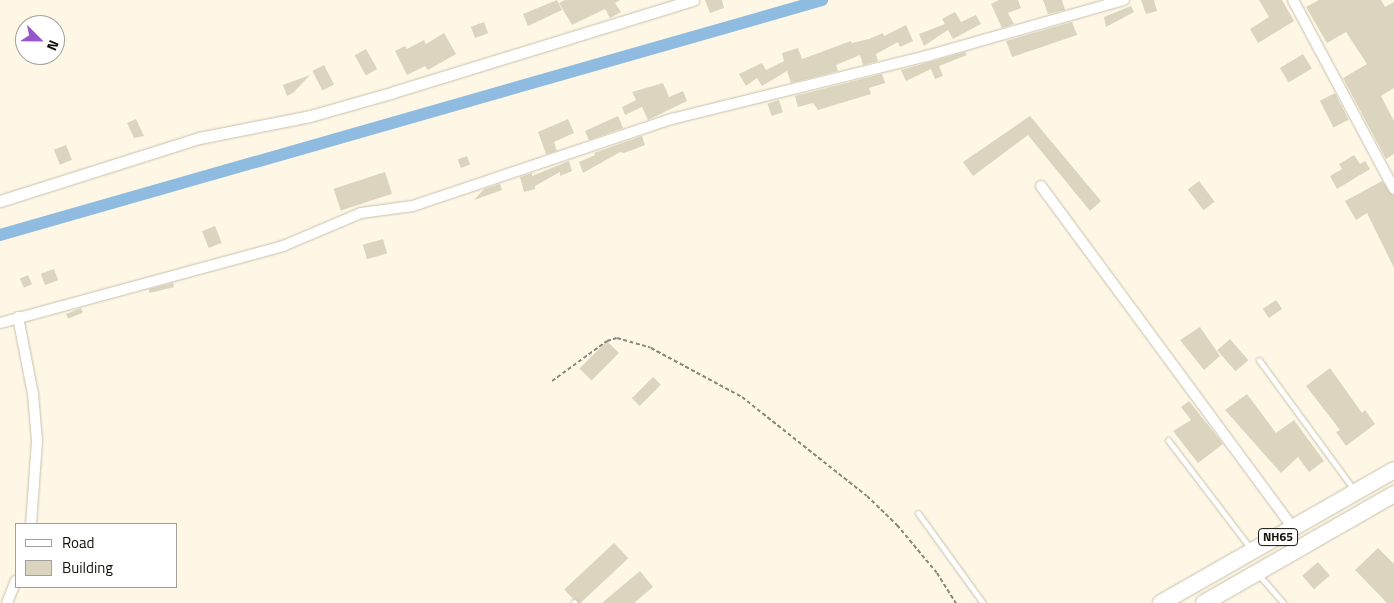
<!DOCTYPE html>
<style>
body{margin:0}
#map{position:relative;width:1394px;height:603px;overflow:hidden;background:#fef7e6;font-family:"Titillium Web",sans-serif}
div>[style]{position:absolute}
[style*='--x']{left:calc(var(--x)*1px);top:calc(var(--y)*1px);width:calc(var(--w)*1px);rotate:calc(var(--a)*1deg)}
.canal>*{height:12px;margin:-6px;padding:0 6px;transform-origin:6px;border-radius:6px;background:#8ebbdf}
.building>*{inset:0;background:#dbd4bf;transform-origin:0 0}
.path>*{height:2px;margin-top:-1px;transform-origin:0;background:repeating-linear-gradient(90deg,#8b877a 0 4px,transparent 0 6.5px)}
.roads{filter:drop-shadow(0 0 1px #c8c0ac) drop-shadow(0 0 1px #c8c0ac)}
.service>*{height:5px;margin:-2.5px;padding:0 2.5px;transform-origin:2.5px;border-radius:2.5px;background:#fff}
.minor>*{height:10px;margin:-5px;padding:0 5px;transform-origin:5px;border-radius:5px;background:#fff}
.tertiary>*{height:11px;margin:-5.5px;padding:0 5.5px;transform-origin:5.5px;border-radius:5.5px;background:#fff}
.trunk>*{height:16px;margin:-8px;padding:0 8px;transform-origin:8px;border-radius:8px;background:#fff}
span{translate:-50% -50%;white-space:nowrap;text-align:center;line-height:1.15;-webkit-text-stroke:4px #fff;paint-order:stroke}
.shield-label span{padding:1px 4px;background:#fff;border:1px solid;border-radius:4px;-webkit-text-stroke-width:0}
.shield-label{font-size:12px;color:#131109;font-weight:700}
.legend{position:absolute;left:15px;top:523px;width:162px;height:65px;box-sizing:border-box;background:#fff;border:1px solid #a1a09d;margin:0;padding:6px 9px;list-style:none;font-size:15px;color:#131109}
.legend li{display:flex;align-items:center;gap:10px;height:25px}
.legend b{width:25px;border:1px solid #a1a09d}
.north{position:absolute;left:15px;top:15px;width:50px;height:50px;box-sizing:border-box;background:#fff;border:1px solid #a1a09d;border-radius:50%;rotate:113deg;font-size:14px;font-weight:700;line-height:20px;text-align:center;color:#131109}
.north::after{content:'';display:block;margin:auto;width:18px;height:22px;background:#9755ca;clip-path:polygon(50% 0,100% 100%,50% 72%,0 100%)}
</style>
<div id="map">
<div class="canal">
<i style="--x:0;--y:235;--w:855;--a:-15.95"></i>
</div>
<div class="building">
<i style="clip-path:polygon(557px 0,562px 10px,528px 26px,523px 14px)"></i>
<i style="clip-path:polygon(565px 0,620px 0,615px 3px,621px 12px,610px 18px,605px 9px,572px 25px,559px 3px)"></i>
<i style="clip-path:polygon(705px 0,722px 0,724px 8px,710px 13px)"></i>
<i style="clip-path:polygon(999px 0,1018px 0,1021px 8px,1008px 13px,1014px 24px,1002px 28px,991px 4px)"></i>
<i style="clip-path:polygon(1043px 0,1062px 0,1065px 10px,1048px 14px)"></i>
<i style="clip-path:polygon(1141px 0,1154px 0,1157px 11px,1146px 14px)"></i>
<i style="clip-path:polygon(1259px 0,1282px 0,1294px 21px,1258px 43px,1250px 29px,1269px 17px)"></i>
<i style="clip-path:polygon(1319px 0,1381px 0,1385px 7px,1394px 2px,1394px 88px,1381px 96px,1394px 121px,1394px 154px,1386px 159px,1343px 78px,1367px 64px,1346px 32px,1327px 43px,1306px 7px)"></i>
<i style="clip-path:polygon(1131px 6px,1134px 12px,1106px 27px,1104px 17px)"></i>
<i style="clip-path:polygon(955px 12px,961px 22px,976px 15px,981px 24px,953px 39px,948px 30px,924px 46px,919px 34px,945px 24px,942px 19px)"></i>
<i style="left:484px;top:22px;width:12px;height:14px;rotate:70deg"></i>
<i style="clip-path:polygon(1072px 22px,1077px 35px,1012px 57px,1006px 41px)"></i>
<i style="clip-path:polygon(906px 25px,913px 41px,900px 47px,898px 42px,876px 54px,878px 61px,863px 65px,860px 55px,836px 65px,838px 71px,791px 83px,787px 71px,762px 86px,757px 78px,746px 86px,739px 74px,762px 63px,766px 70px,784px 61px,782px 53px,798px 48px,802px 59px,851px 41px,852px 43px,869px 39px,883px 33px,884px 36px)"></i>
<i style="clip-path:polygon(444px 33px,456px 54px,428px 70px,425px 66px,407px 75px,395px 51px,405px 46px,407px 49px,424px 40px,426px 44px)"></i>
<i style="left:366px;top:49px;width:23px;height:13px;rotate:61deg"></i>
<i style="clip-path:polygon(965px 52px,967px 55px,939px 66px,943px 76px,935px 79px,931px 69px,906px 81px,901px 70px)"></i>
<i style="left:1303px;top:54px;width:17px;height:27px;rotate:59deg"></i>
<i style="left:324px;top:65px;width:22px;height:13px;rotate:63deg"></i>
<i style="clip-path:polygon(882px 74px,885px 83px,869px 88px,871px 94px,818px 110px,813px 103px,798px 107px,795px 96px)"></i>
<i style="clip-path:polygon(310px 75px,293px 93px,287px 96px,283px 85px)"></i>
<i style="clip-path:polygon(663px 83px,669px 97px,683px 91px,687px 101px,648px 120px,642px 107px,625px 115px,622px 107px,636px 100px,632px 92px)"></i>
<i style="left:1335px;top:93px;width:30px;height:17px;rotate:63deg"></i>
<i style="left:779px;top:100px;width:13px;height:12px;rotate:72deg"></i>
<i style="clip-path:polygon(618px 116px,623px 128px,589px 140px,585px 131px)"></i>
<i style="clip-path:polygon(1030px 116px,1101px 201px,1090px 211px,1028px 135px,973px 176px,963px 162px)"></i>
<i style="clip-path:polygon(136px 119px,144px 136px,134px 138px,127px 123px)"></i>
<i style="clip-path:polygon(568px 119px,574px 133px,554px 142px,557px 151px,546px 154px,538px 132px)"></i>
<i style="clip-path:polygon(642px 136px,645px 145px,624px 153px,620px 152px,583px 173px,579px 162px,595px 155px,594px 153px)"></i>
<i style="left:66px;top:145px;width:16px;height:13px;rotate:68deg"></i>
<i style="clip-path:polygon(1354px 155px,1360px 164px,1365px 161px,1370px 169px,1337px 189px,1330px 176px,1342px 169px,1339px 164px)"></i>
<i style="left:467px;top:156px;width:9px;height:10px;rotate:69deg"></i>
<i style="clip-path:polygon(569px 161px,572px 171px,560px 176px,560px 172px,535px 186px,535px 189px,524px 192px,520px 177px,532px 173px,532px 176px)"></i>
<i style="left:385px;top:172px;width:23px;height:54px;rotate:72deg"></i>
<i style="left:1199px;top:181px;width:26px;height:14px;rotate:53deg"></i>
<i style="clip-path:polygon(1382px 181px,1394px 196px,1394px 268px,1367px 213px,1356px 220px,1345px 201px)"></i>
<i style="clip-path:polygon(500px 184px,502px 190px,474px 200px,484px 189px)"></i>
<i style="left:215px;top:226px;width:18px;height:14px;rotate:68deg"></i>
<i style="left:383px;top:239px;width:15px;height:21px;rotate:74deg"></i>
<i style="left:54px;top:269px;width:12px;height:14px;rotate:70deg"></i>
<i style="left:28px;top:275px;width:10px;height:9px;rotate:66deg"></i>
<i style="left:173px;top:283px;width:4px;height:25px;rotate:76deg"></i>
<i style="left:1276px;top:300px;width:11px;height:16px;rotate:56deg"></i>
<i style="left:81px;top:308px;width:5px;height:16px;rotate:68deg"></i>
<i style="clip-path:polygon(1200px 327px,1220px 356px,1204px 370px,1180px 340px)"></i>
<i style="left:1230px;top:339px;width:28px;height:17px;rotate:49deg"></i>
<i style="left:607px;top:341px;width:17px;height:39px;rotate:45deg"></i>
<i style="clip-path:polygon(1330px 368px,1362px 413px,1365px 410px,1375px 424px,1346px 446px,1336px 432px,1340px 430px,1306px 386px)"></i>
<i style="left:653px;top:377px;width:11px;height:30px;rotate:45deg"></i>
<i style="clip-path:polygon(1247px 394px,1276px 433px,1294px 420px,1324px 461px,1309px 472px,1298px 457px,1281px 473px,1225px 410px)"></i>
<i style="clip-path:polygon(1189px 401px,1223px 444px,1198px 463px,1173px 431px,1191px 420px,1181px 407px)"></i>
<i style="left:614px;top:543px;width:21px;height:68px;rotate:47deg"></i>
<i style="clip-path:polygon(1378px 548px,1394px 564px,1394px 603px,1387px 603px,1355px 570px)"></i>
<i style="left:1318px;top:562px;width:18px;height:21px;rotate:49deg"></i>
<i style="clip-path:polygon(640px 571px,653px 587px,634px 603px,602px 603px)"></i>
</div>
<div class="path">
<i style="--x:552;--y:381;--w:68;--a:-36"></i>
<i style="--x:607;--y:341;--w:10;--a:-17"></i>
<i style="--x:617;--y:338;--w:35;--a:16"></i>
<i style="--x:651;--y:348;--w:103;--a:28.3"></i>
<i style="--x:742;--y:397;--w:159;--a:38.4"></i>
<i style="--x:867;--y:496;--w:42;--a:44"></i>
<i style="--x:897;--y:525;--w:62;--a:50.2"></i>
<i style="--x:937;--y:573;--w:36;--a:58"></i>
</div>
<div class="roads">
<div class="service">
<i style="--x:1259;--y:360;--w:162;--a:53.8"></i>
<i style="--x:1168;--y:440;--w:137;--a:52.7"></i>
<i style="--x:918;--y:513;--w:111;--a:54.2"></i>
<i style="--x:1259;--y:575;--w:37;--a:49"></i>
<i style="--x:574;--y:602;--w:1;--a:45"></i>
</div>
<div class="minor">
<i style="--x:1293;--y:0;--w:214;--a:61.9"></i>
<i style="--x:1041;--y:186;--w:425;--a:53.6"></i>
<i style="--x:18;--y:317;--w:78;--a:79"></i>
<i style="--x:33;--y:394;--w:47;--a:85.1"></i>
<i style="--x:37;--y:441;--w:83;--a:94.1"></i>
<i style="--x:0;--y:323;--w:293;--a:-15.2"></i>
<i style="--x:283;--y:246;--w:85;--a:-22.9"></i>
<i style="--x:361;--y:213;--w:52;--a:-7.7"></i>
<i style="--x:413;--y:206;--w:273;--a:-18.6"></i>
<i style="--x:672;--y:119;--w:263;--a:-13.9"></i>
<i style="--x:927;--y:56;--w:205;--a:-15.9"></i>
<i style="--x:7;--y:603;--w:24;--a:-68"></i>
</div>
<div class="tertiary">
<i style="--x:0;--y:201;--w:209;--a:-17.6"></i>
<i style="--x:199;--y:138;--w:113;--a:-11.2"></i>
<i style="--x:310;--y:116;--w:87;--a:-15.9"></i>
<i style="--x:394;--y:92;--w:313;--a:-17.1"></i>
</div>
<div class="trunk">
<i style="--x:1161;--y:603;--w:268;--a:-29.7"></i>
<i style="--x:1204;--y:603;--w:219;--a:-29.8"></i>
</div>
</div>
<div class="shield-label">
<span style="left:1278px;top:537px">NH65</span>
</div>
<ul class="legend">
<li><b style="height:6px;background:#fff"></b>Road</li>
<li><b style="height:14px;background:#dbd4bf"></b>Building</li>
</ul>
<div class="north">N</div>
</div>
